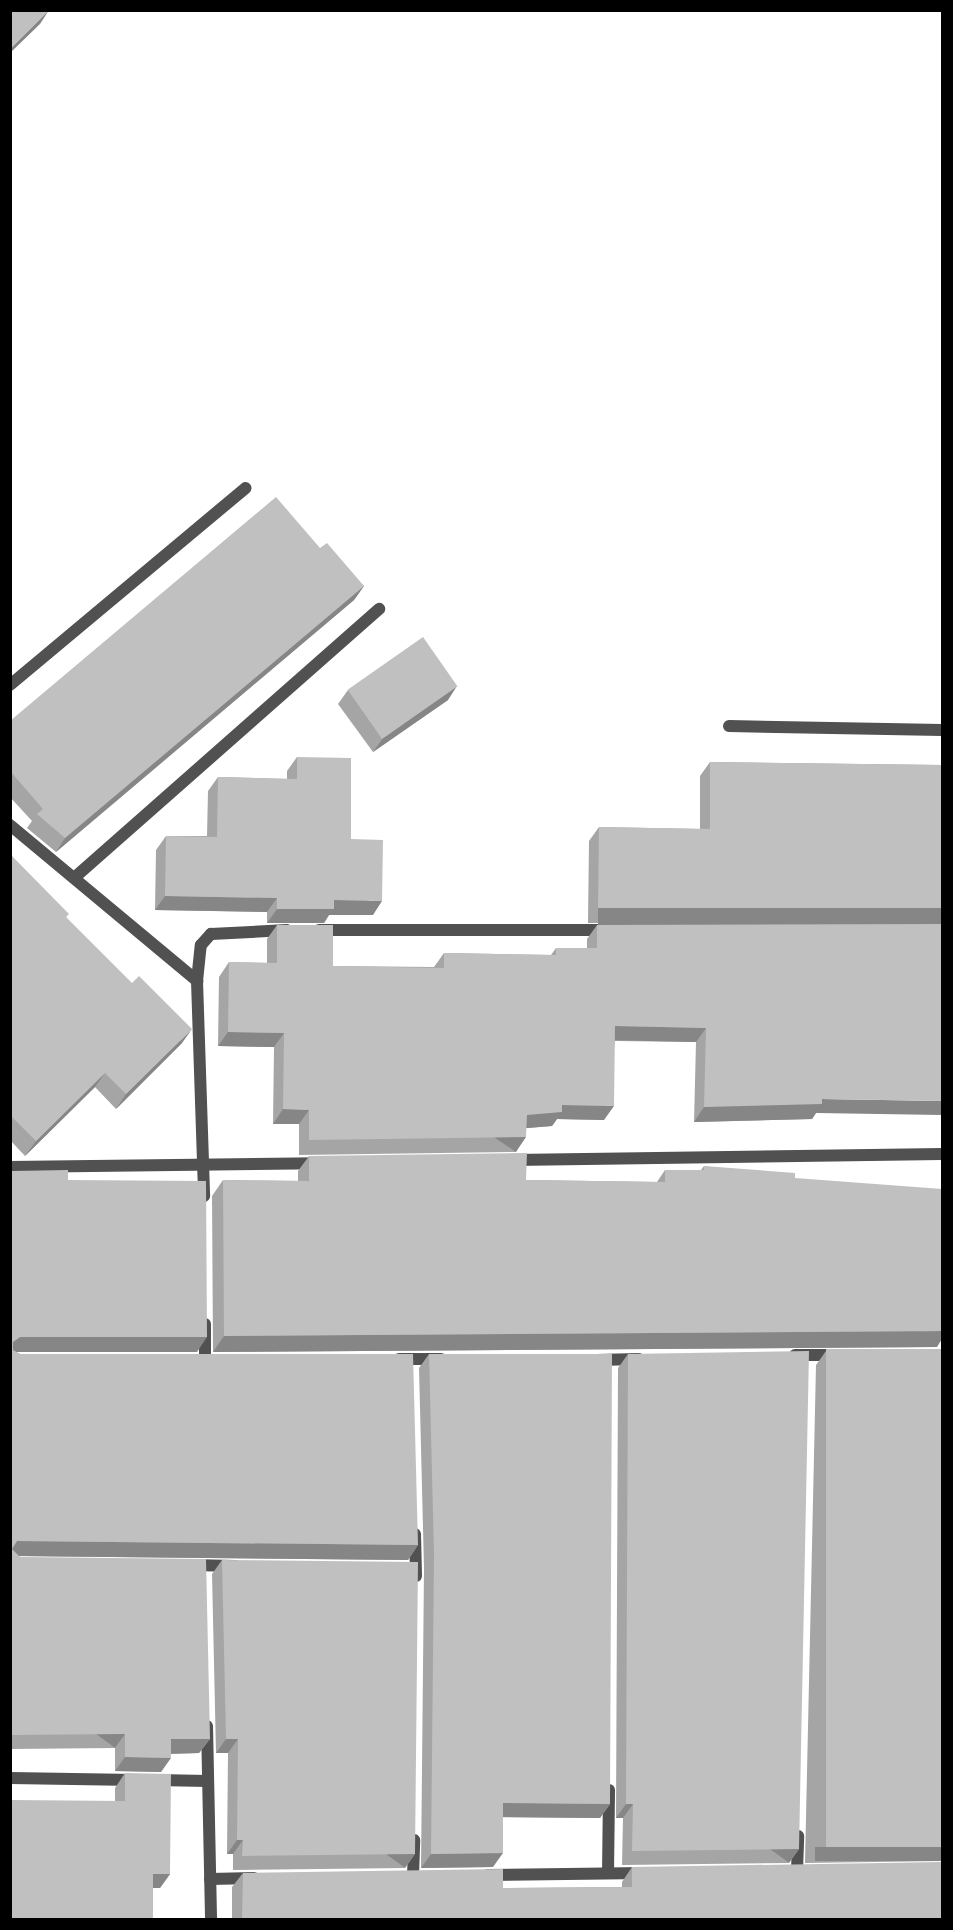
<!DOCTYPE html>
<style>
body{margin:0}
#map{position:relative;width:953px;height:1930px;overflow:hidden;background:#fff;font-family:Helvetica,sans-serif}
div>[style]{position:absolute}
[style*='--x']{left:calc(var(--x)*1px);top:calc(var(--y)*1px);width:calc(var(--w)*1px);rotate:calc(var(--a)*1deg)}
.street>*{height:12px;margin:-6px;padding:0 6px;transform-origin:6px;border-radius:6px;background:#515151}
.wall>*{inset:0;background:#a5a5a5}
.shaded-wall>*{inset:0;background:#868686;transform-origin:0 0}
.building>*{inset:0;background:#c0c0c0;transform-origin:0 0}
span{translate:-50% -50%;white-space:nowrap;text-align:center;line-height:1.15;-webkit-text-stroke:6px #fff;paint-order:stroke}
.frame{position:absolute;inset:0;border:12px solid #000;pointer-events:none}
</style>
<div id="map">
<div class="street">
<i style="--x:10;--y:685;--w:307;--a:-39.9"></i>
<i style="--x:729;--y:726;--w:213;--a:1.1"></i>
<i style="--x:10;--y:825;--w:244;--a:39.8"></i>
<i style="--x:197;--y:981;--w:36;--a:-84"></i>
<i style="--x:201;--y:945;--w:15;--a:-48"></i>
<i style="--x:211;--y:934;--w:76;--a:-3"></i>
<i style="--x:74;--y:878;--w:407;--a:-41.4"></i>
<i style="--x:319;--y:930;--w:289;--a:0"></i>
<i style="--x:197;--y:981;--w:215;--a:88.1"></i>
<i style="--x:513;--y:1160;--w:429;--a:-0.8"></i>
<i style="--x:10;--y:1167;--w:308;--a:-0.7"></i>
<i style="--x:205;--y:1324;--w:37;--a:90"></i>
<i style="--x:795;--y:1355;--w:42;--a:0"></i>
<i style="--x:399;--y:1359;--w:42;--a:0"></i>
<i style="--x:597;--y:1360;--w:42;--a:-1.4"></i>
<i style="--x:415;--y:1534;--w:42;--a:88.6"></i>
<i style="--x:192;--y:1565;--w:43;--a:1.3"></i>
<i style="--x:207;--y:1726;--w:194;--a:88.8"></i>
<i style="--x:10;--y:1778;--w:125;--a:0.9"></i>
<i style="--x:156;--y:1780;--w:52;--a:1.1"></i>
<i style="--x:797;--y:1871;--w:35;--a:-88"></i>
<i style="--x:608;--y:1873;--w:83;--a:-89.3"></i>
<i style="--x:488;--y:1875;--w:156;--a:-0.7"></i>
<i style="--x:413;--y:1876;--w:36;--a:-88"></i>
<i style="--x:210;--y:1879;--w:44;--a:-1.3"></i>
</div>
<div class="wall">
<i style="clip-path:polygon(320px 548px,364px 586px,354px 600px,56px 852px,27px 828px,32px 821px,10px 797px,10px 721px)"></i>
<i style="clip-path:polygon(348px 690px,448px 700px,373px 752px,338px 704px)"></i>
<i style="clip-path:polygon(297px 757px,351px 839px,373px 915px,329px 915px,324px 923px,267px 923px,267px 912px,155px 910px,156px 850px,166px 836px,207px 836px,208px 791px,218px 777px,287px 779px,287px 771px)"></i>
<i style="clip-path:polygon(710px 762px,942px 765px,942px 923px,588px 923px,589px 841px,599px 827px,700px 829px,700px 776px)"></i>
<i style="clip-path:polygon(11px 855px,66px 918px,182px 1043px,116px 1109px,95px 1087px,25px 1156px,10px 1140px)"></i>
<i style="clip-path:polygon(277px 925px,333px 966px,434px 967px,444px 953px,551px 955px,556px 948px,587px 948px,587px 939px,597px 925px,816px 1113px,812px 1119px,694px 1122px,696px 1042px,615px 1041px,604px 1120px,557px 1119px,552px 1126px,526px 1128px,516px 1152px,299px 1155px,299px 1124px,273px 1124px,274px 1047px,218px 1046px,219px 977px,229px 962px,267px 963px,267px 939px)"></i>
<i style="clip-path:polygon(309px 1156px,526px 1180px,657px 1182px,665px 1170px,701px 1170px,704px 1166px,795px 1178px,937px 1347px,213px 1352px,212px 1196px,223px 1180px,298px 1181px,298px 1171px)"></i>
<i style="clip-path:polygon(12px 1171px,68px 1180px,197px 1352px,16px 1352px,418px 1545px,408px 1560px,19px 1556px,210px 1739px,199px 1753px,171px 1754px,161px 1772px,115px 1771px,115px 1748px,10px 1749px,10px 1173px)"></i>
<i style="clip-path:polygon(942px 1349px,942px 1861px,805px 1863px,816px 1365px,826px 1351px)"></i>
<i style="clip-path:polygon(429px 1354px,610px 1804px,600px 1818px,503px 1817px,493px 1867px,421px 1868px,424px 1568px,419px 1368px)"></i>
<i style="clip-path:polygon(628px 1354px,799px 1849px,789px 1863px,622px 1865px,623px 1818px,616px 1818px,618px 1368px)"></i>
<i style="clip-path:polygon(222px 1560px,415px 1854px,405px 1868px,233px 1870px,233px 1854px,227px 1854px,228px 1753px,216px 1753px,212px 1574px)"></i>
<i style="clip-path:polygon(125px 1773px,170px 1874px,160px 1888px,153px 1888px,115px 1801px,115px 1788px)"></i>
<i style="clip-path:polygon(632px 1867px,942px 1920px,232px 1920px,232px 1887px,243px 1873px,503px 1888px,622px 1887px,622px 1882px)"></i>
</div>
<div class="shaded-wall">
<i style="clip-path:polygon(49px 10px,40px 24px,10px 53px,10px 49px)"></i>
<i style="clip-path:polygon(364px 586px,354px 600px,56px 852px,65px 838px)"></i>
<i style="clip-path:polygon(457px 686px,448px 700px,373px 752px,383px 738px)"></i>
<i style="clip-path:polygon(165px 896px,277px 898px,267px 912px,155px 910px)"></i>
<i style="clip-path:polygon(334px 900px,382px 901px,373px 915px,329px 915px,324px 923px,267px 923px,277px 909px)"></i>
<i style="left:598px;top:908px;width:344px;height:18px"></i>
<i style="clip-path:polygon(615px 1026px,706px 1028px,696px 1042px,605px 1040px)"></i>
<i style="clip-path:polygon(192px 1029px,182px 1043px,116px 1109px,126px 1094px)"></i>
<i style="clip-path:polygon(228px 1032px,284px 1033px,274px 1047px,218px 1046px)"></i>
<i style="clip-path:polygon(105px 1073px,95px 1087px,25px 1156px,36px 1141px)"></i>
<i style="clip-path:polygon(822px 1099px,942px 1101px,942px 1115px,816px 1113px,812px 1119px,694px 1122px,704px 1107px)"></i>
<i style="clip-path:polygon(562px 1105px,614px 1106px,604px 1120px,557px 1119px,552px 1126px,516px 1129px,527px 1115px)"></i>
<i style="clip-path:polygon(283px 1109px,309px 1110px,299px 1124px,273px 1124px)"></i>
<i style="left:526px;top:1137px;width:18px;height:217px;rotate:124deg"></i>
<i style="clip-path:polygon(942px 1331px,942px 1339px,937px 1347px,213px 1352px,224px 1336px)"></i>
<i style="clip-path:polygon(20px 1337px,207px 1337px,197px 1352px,10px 1352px,13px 1342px)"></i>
<i style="clip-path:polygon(17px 1541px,418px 1545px,408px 1560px,10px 1556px,10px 1550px)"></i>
<i style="left:125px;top:1734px;width:17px;height:115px;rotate:126deg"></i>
<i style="clip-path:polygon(171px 1739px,210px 1739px,199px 1753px,161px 1754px)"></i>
<i style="clip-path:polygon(226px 1739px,238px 1739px,228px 1753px,216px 1753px)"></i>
<i style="clip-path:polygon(125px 1757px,171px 1758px,161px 1772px,115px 1771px)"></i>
<i style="clip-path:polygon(503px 1803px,610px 1804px,600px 1818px,493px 1817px)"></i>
<i style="clip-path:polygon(626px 1804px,633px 1804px,623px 1818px,616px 1818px)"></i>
<i style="clip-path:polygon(237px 1840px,243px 1840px,233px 1854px,227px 1854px)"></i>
<i style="left:942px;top:1847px;width:14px;height:127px;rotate:90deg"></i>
<i style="left:799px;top:1849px;width:17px;height:167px;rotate:126deg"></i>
<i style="clip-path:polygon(503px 1853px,493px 1867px,421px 1868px,431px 1854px)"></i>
<i style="left:415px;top:1854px;width:17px;height:173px;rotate:126deg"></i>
<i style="clip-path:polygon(153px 1874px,170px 1874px,160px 1888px,143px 1888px)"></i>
</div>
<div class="building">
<i style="clip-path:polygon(10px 10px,49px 10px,10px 49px)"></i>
<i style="clip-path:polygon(276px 497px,320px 548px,327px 543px,364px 586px,65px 838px,37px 814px,43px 809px,10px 771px,10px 721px)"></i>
<i style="left:423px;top:637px;width:60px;height:92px;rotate:55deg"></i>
<i style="clip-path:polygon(297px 757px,351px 758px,351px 839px,383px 840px,382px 901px,334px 900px,334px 909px,277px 909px,277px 898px,165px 896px,166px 836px,217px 837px,218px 777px,297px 779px)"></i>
<i style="clip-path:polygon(710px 762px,942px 765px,942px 908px,598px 908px,599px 827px,710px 829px)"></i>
<i style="clip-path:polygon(11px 855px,69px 914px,66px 917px,132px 983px,139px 976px,192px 1029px,126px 1094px,105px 1073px,36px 1141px,10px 1115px)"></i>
<i style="clip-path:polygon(942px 924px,942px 1101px,822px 1099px,822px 1104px,704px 1107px,706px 1028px,615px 1026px,614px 1106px,562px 1105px,562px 1112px,527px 1115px,526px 1137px,309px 1140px,309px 1110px,283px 1109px,284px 1033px,228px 1032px,229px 962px,277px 963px,277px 925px,333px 925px,333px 966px,444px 968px,444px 953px,556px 955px,556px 948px,597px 948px,597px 925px)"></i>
<i style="clip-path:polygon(527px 1153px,526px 1180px,665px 1182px,665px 1170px,704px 1170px,704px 1166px,795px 1173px,795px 1178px,942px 1189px,942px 1331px,224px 1336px,223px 1180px,309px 1181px,309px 1156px)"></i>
<i style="clip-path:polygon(68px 1170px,68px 1180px,206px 1181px,207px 1337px,20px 1337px,13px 1342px,13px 1350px,20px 1354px,413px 1354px,418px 1545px,17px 1541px,12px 1549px,20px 1557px,206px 1559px,210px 1739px,171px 1739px,171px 1758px,125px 1757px,125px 1734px,10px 1735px,10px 1177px,12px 1177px,12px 1171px)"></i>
<i style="left:942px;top:1349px;width:498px;height:116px;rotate:90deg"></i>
<i style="clip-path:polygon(809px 1351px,799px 1849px,632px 1851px,633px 1804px,626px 1804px,628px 1354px)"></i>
<i style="clip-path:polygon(429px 1354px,612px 1354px,610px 1804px,503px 1803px,503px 1853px,431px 1854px,434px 1554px)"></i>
<i style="clip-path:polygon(222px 1560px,418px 1562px,415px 1854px,242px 1856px,243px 1840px,237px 1840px,238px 1739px,226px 1739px)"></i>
<i style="clip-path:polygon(125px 1773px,171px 1774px,170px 1874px,153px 1874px,153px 1920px,10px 1920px,10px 1800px,125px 1801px)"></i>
<i style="clip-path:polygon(942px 1862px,942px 1920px,242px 1920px,243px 1873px,503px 1869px,503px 1888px,632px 1887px,632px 1867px)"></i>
</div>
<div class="frame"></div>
</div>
